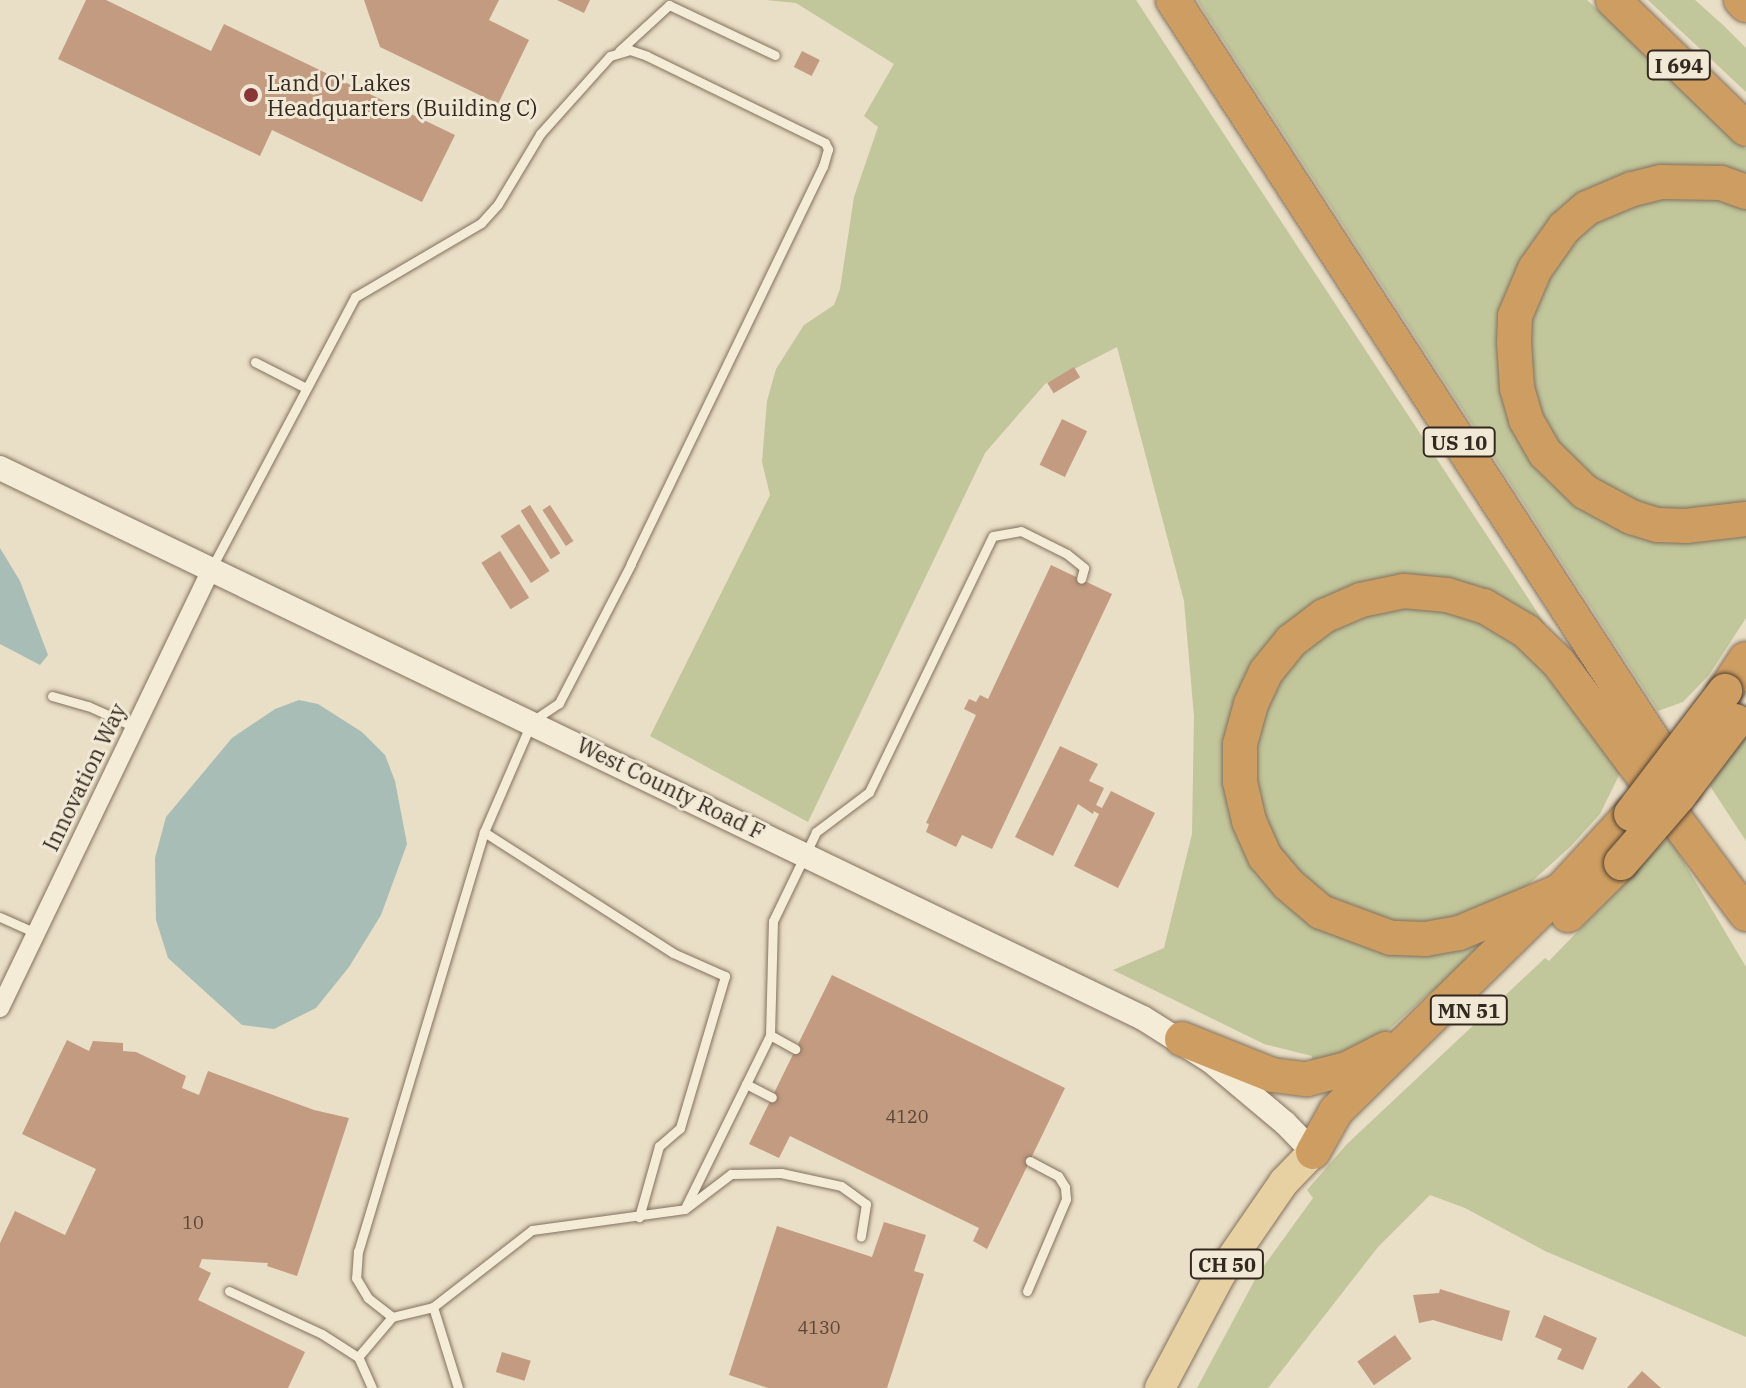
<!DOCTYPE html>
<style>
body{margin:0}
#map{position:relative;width:1746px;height:1388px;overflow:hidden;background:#e9dec6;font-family:"IBM Plex Serif",serif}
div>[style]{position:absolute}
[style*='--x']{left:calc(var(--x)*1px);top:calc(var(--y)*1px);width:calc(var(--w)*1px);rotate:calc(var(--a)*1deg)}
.green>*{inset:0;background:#c1c69b}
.water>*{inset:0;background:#a7bdb6}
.building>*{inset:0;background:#c29b81;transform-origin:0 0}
.roads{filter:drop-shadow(0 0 2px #82715e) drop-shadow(0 0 2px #82715e)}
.service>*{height:9px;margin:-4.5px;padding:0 4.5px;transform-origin:4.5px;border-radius:4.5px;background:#f5ecd8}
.minor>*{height:18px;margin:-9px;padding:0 9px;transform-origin:9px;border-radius:9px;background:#f5ecd8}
.tertiary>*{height:24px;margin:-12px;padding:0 12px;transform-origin:12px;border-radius:12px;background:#f5ecd8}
.primary>*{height:30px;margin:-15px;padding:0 15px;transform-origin:15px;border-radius:15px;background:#e7d1a3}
.motorway>*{height:34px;margin:-17px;padding:0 17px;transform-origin:17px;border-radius:17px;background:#ce9d61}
.bridges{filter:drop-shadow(0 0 2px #504032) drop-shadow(0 0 2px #504032)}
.motorway-bridge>*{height:34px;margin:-17px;padding:0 17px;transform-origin:17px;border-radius:17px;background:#ce9d61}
.dots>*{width:22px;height:22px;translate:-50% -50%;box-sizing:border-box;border:4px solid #f1e9d5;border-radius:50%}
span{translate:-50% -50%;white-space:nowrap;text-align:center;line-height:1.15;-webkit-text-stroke:6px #f1e9d5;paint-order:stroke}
.number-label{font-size:18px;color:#584638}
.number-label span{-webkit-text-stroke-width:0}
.shield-label span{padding:2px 6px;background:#f1e9d5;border:2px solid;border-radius:6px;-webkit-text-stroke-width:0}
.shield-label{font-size:20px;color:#342920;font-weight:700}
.poi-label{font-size:22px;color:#342920}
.left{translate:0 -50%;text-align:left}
.street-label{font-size:22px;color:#342920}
</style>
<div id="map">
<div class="green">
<i style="clip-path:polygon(766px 0,1136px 0,1545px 624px,1539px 628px,1473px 593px,1316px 611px,1230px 780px,1325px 926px,1488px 936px,1492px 945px,1459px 974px,1427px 995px,1380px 1038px,1311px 1065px,1312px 1056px,1264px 1044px,1113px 970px,1164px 948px,1192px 834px,1194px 716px,1184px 601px,1117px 347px,1045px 384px,985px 453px,808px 822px,650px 736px,770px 495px,762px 462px,767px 401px,776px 369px,804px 325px,834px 305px,840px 289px,854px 197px,878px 127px,864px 116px,894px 64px,796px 3px)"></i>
<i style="clip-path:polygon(1197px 0,1587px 0,1688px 90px,1746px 149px,1746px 181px,1619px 182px,1510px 300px,1559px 490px,1746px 530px,1746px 618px,1709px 675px,1683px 702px,1658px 711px)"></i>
<i style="clip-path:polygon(1648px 0,1695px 0,1723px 25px,1746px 48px,1746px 92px)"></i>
<i style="clip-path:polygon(1715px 193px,1746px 203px,1746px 508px,1653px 513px,1587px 482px,1534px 413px,1523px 334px,1565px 242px,1630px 198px)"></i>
<i style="clip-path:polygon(1383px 607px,1464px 612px,1537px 656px,1623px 767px,1600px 814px,1571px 846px,1516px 896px,1491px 912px,1404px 929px,1340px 909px,1275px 849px,1251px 771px,1262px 705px,1311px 639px)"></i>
<i style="clip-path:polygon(1746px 737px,1746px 841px,1710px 786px)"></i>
<i style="clip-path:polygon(1669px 837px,1746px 967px,1746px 1337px,1545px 1251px,1465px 1208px,1430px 1195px,1378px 1247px,1268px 1388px,1197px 1388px,1258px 1274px,1313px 1198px,1307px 1190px,1347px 1144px,1545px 958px,1549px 961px)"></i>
</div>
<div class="water">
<i style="clip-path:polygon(0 548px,20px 581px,48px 655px,40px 665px,0 644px)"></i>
<i style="clip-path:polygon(299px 700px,318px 704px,362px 732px,385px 755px,395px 781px,407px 844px,381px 915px,349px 967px,316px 1008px,274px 1029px,242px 1025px,168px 958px,156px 920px,155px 858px,166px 817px,232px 738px,275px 709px)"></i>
</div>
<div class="building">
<i style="clip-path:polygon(86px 0,106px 0,211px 51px,224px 24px,455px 135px,422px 202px,272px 130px,260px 156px,58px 59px)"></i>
<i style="clip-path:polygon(364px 0,499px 0,489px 20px,529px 40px,498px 104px,380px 47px)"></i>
<i style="clip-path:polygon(557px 0,590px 0,584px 13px)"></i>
<i style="left:802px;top:51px;width:20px;height:18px;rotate:27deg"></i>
<i style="left:1074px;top:367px;width:12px;height:31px;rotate:59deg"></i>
<i style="left:1062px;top:419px;width:28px;height:51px;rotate:26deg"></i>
<i style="left:530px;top:505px;width:57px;height:11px;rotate:58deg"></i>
<i style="left:550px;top:505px;width:43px;height:9px;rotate:57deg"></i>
<i style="left:519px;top:524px;width:56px;height:22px;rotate:57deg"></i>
<i style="left:500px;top:551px;width:55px;height:22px;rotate:58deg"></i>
<i style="clip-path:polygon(1051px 565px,1112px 594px,992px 849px,962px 835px,956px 847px,926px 832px,929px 824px,926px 823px,976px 715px,964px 709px,969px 699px,976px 702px,980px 695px,988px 699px)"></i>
<i style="clip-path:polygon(1060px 746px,1098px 764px,1089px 781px,1104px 788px,1096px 805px,1102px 808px,1111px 791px,1155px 813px,1118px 888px,1074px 866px,1099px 814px,1094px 811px,1093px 814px,1078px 804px,1053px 856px,1015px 837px)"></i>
<i style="clip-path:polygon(832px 975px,1065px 1088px,987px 1249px,973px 1241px,979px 1228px,790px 1136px,779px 1158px,749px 1144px)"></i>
<i style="clip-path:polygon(67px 1040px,89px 1051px,93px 1041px,123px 1043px,123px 1051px,136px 1052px,186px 1076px,182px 1088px,199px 1095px,208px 1071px,314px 1110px,349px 1118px,297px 1276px,267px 1266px,268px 1263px,202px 1259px,199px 1267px,211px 1273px,198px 1300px,305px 1352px,288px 1388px,0 1388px,0 1243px,15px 1211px,65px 1235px,96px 1169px,22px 1134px)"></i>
<i style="clip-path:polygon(884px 1222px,926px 1235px,914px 1271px,924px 1274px,887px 1388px,768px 1388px,729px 1375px,777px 1226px,872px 1257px)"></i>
<i style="clip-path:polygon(1440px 1289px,1510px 1311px,1502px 1341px,1433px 1320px,1419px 1323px,1413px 1295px,1439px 1293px)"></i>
<i style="clip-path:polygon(1544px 1315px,1597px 1338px,1583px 1370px,1557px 1359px,1562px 1349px,1535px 1337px)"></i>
<i style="left:1395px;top:1335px;width:29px;height:46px;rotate:55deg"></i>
<i style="left:502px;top:1352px;width:30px;height:21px;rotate:17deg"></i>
<i style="clip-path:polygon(1642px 1371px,1661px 1388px,1627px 1388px)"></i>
</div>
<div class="roads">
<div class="service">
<i style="--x:619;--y:51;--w:68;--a:-42.6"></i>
<i style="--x:669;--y:5;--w:117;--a:25.3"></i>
<i style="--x:255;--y:362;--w:57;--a:27"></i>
<i style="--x:212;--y:567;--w:306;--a:-62.1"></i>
<i style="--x:355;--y:297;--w:146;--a:-30.4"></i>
<i style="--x:481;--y:223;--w:25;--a:-48"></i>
<i style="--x:498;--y:204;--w:82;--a:-59"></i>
<i style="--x:540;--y:134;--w:105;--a:-48.1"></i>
<i style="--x:610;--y:56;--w:21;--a:-17"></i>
<i style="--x:630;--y:50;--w:18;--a:19"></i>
<i style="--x:647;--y:56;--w:198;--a:26"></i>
<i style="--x:825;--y:143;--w:7;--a:63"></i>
<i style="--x:828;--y:149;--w:18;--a:106"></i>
<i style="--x:823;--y:166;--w:442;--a:115.8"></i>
<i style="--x:631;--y:564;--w:157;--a:117.4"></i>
<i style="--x:559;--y:703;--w:32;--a:146"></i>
<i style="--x:532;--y:721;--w:121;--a:113.4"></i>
<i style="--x:484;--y:832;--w:438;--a:106.7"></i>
<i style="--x:358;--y:1251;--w:27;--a:94"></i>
<i style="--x:356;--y:1278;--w:23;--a:59"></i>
<i style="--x:368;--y:1298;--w:31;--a:38"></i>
<i style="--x:392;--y:1317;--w:42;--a:-13.7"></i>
<i style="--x:433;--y:1307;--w:125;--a:-37.9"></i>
<i style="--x:532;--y:1230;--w:154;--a:-7.8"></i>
<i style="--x:685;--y:1209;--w:58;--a:-37.3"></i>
<i style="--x:731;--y:1174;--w:50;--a:-1.1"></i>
<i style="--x:781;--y:1173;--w:61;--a:12.2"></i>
<i style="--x:841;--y:1186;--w:31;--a:36"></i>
<i style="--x:866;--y:1204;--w:33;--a:99"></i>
<i style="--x:52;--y:696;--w:37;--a:16"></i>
<i style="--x:88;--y:706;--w:51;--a:24.1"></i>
<i style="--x:484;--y:832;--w:224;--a:32.6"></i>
<i style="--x:673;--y:953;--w:57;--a:23.9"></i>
<i style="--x:725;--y:976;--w:159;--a:106.5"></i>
<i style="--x:680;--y:1128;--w:28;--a:139"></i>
<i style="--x:659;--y:1146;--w:74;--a:105.7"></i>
<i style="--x:0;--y:917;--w:39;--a:24"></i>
<i style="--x:770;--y:1035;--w:29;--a:29"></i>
<i style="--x:746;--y:1084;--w:29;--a:27"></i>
<i style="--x:686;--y:1206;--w:191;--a:-63.8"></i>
<i style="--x:770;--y:1035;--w:114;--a:-88.5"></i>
<i style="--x:773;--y:921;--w:99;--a:-64.2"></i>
<i style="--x:816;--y:832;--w:66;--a:-37"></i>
<i style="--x:869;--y:792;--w:284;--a:-64.2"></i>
<i style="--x:993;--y:536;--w:28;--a:-10"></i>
<i style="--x:1021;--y:531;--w:51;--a:26.6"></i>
<i style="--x:1067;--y:554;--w:22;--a:39"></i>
<i style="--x:1084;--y:568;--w:11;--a:105"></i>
<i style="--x:229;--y:1291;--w:102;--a:24.8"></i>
<i style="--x:322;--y:1334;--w:43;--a:32.6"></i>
<i style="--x:1027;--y:1291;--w:100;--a:-67"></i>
<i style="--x:1066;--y:1199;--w:12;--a:-95"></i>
<i style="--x:1065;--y:1187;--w:13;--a:-122"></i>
<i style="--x:1058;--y:1176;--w:32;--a:-152"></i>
<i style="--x:433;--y:1307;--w:85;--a:72.8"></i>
<i style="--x:372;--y:1388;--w:34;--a:-114"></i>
<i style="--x:358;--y:1357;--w:52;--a:-49.6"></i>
</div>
<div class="minor">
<i style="--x:0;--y:1008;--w:489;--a:-64.3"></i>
</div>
<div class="tertiary">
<i style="--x:0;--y:468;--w:1268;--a:25.7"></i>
<i style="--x:1143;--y:1018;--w:80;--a:32.3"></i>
<i style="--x:1211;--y:1061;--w:97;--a:40"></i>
<i style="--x:1285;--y:1123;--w:40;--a:46"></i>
</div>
<div class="primary">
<i style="--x:1160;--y:1388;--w:128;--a:-62"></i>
<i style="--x:1220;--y:1275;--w:113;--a:-55.5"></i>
<i style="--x:1284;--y:1182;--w:42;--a:-46"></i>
</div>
<div class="motorway">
<i style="--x:1173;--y:0;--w:939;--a:57.04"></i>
<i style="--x:1613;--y:0;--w:185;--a:44.1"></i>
<i style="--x:1741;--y:0;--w:7;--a:45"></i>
<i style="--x:1746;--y:192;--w:27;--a:-160"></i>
<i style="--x:1721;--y:183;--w:60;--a:-179"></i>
<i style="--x:1661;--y:182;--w:30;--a:166"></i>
<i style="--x:1632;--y:189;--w:49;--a:157.1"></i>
<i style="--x:1587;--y:208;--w:30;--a:139"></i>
<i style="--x:1564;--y:228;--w:50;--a:125.3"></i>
<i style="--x:1535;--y:269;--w:51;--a:113.1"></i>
<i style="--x:1515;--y:316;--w:26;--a:92"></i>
<i style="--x:1514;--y:342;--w:46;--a:86.3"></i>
<i style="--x:1517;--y:388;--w:33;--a:74"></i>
<i style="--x:1526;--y:420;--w:38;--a:60"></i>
<i style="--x:1545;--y:453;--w:56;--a:44.3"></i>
<i style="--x:1585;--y:492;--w:52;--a:28.5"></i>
<i style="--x:1631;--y:517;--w:28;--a:17"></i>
<i style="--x:1658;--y:525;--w:28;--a:2"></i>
<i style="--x:1686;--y:526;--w:60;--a:-6.7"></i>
<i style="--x:1725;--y:691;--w:38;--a:-57"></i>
<i style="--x:1560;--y:891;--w:109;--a:157.4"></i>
<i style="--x:1459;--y:933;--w:34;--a:170"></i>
<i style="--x:1426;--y:939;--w:35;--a:-178"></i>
<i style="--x:1391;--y:938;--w:75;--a:-159.6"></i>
<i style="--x:1321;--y:912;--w:43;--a:-139.7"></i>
<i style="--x:1288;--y:884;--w:35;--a:-130"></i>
<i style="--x:1265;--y:857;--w:39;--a:-114"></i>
<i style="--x:1249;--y:821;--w:40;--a:-103"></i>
<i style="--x:1240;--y:782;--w:38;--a:-90"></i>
<i style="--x:1240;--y:744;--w:41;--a:-74.6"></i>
<i style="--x:1251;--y:704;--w:35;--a:-65"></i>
<i style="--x:1266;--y:672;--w:40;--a:-51"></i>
<i style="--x:1291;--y:641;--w:41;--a:-37.1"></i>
<i style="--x:1324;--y:616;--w:40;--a:-23.4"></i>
<i style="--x:1361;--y:600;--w:44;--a:-11.8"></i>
<i style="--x:1404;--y:591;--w:43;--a:5.3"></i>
<i style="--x:1447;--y:595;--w:39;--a:17"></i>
<i style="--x:1484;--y:606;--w:49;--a:30.8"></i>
<i style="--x:1526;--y:631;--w:46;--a:44.1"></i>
<i style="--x:1559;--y:663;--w:313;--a:53.3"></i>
<i style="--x:1568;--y:915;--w:74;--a:-44.5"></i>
<i style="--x:1182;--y:1039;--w:97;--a:21.8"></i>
<i style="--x:1272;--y:1075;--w:35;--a:7"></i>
<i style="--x:1307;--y:1079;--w:41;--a:-14"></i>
<i style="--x:1347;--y:1069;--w:44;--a:-27.1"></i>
<i style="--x:1313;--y:1152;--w:47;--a:-60.7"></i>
<i style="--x:1336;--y:1111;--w:314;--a:-44.5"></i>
<i style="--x:1560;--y:891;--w:105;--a:-47.3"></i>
</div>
</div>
<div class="bridges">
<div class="motorway-bridge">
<i style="--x:1631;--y:814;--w:155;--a:-52.6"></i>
<i style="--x:1621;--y:863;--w:89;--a:-49.1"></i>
<i style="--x:1679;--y:796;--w:94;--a:-52.8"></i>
</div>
</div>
<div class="dots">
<i style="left:251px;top:95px;background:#8a3537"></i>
</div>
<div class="number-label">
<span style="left:907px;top:1117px">4120</span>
<span style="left:193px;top:1223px">10</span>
<span style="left:819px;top:1328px">4130</span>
</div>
<div class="shield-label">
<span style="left:1679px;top:65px">I 694</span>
<span style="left:1459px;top:442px">US 10</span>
<span style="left:1469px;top:1010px">MN 51</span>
<span style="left:1227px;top:1264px">CH 50</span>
</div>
<div class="poi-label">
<span class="left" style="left:267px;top:95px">Land O' Lakes<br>Headquarters (Building C)</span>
</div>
<div class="street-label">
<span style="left:84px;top:777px;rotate:-64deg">Innovation Way</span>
<span style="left:671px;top:788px;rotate:26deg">West County Road F</span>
</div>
</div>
